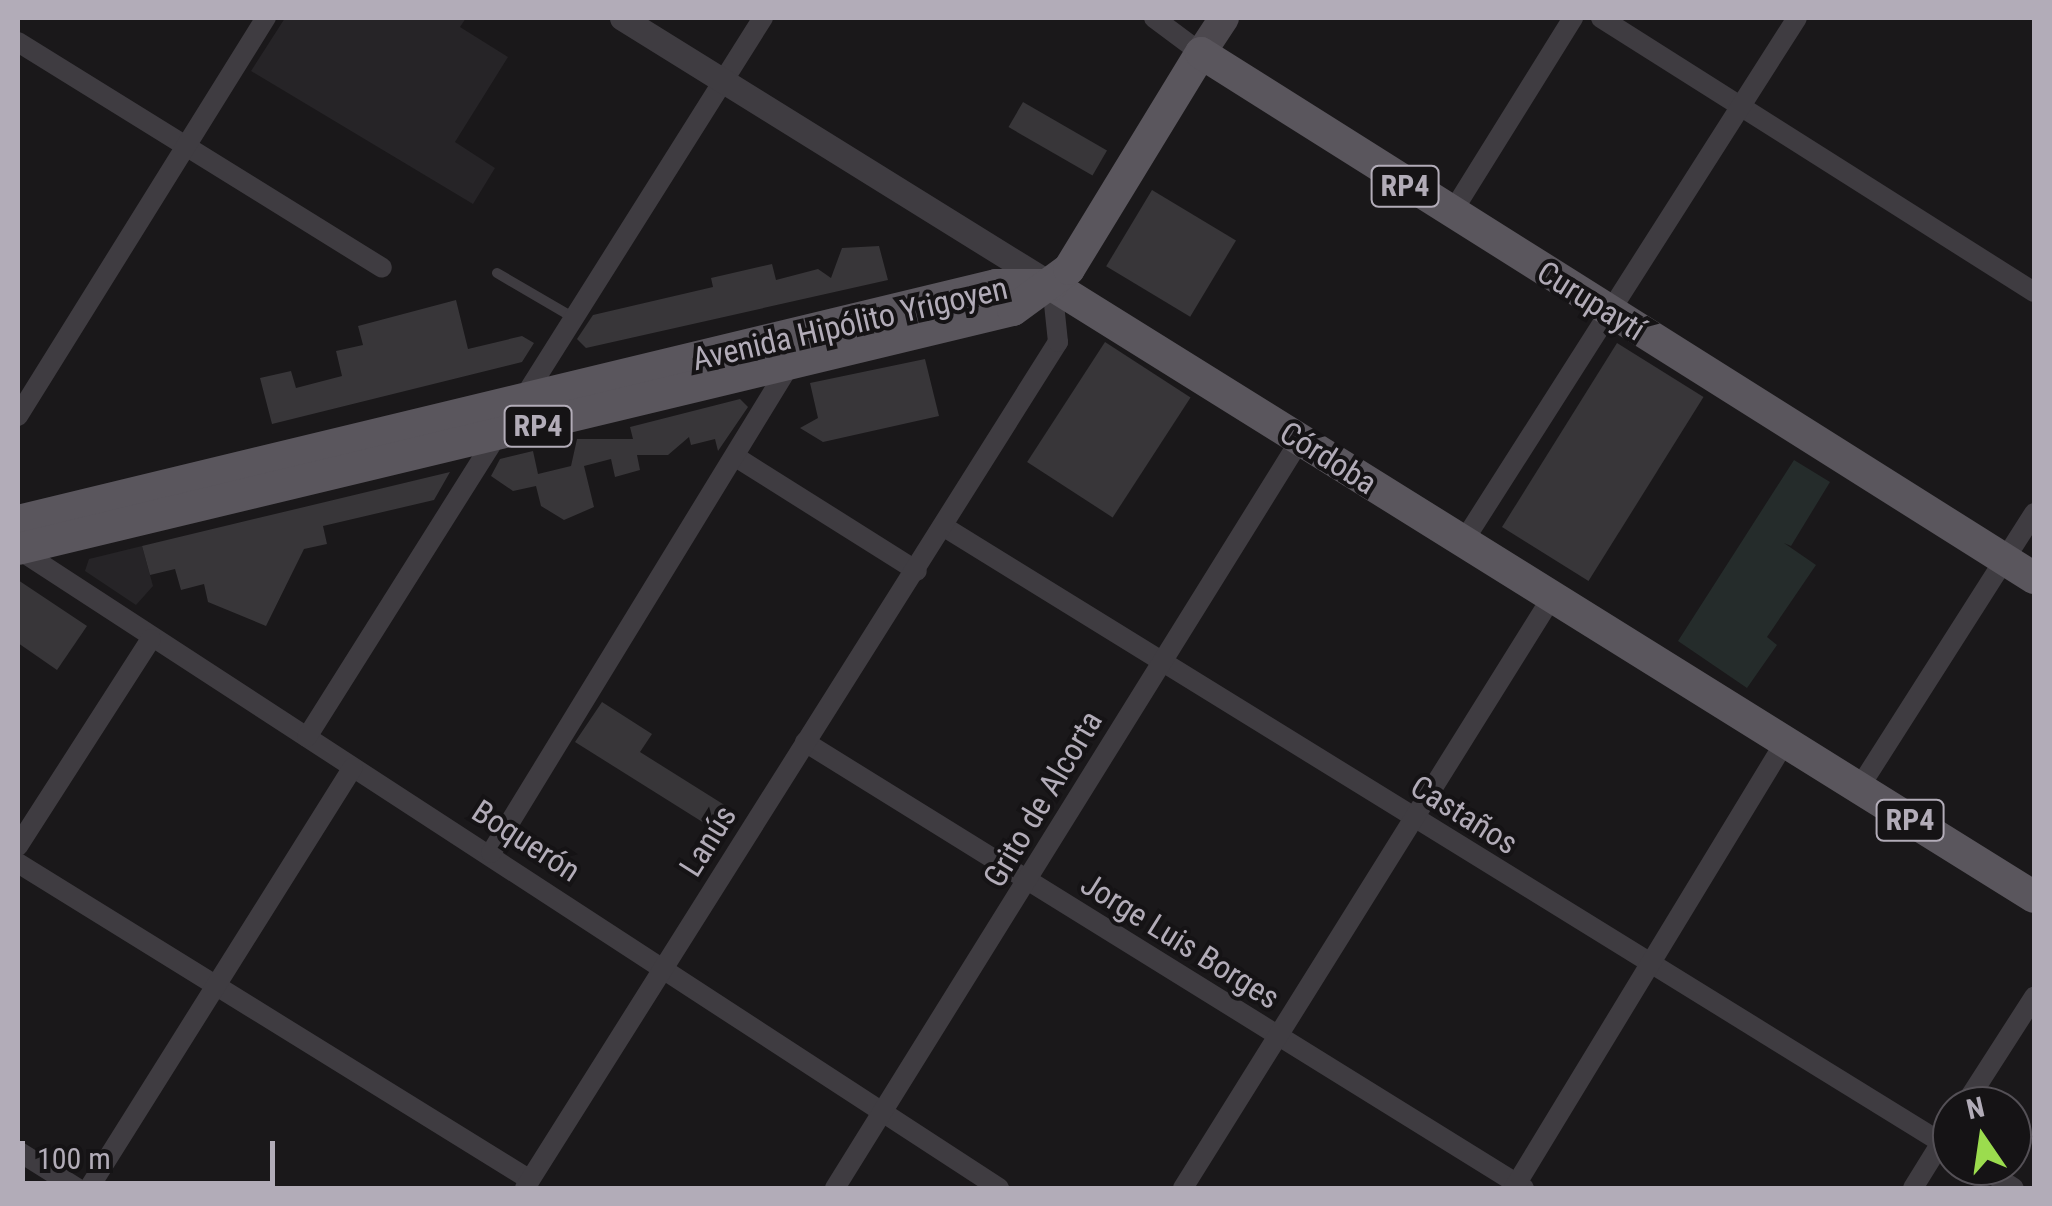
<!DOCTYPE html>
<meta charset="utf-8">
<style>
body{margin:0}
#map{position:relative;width:2052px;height:1206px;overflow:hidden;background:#1a181a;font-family:"Roboto Condensed",sans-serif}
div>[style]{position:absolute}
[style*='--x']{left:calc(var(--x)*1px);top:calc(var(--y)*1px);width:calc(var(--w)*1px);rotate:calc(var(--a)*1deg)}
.built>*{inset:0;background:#262427}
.green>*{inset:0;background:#252c2b}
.building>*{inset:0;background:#383639;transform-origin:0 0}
.service>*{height:10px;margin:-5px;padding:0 5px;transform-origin:5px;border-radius:5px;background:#3f3c41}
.minor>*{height:20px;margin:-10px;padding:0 10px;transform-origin:10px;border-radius:10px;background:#3f3c41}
.tertiary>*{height:25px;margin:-12.5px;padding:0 12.5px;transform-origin:12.5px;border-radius:12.5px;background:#3f3c41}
.secondary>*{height:30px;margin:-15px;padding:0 15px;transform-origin:15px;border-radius:15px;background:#4c484e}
.primary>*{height:32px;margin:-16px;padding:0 16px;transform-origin:16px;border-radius:16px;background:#5a565d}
span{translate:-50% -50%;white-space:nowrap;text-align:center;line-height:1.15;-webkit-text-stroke:8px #151315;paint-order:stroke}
.shield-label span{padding:2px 8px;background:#151315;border:2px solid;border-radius:8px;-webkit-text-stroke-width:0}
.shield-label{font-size:30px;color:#b2acb8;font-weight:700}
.street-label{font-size:32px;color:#b2acb8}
.frame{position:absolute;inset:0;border:20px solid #b2acb8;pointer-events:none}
.north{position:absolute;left:1932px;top:1086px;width:100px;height:100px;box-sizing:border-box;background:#151315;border:2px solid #545056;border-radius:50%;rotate:347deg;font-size:28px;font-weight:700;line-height:40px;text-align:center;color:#b2acb8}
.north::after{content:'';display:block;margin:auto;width:35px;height:45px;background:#9bdc4e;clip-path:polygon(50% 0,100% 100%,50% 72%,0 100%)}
.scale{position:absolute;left:20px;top:1141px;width:255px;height:45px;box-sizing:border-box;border:5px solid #b2acb8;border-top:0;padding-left:12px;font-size:30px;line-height:35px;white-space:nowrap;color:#b2acb8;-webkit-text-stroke:8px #151315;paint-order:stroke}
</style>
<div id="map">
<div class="built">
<i style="clip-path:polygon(285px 18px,466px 18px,460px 27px,508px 57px,455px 142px,495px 168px,473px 204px,251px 71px)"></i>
<i style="clip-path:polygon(142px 546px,153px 586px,136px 605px,85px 571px,89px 559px)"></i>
</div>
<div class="green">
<i style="clip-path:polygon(1794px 460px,1830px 482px,1791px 546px,1784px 543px,1816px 565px,1767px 637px,1777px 645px,1747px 688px,1678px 641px)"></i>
</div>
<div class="building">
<i style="left:1023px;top:102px;width:97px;height:29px;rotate:30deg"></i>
<i style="left:1152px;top:190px;width:98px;height:89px;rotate:31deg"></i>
<i style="clip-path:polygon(879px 246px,888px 280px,586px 348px,577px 339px,593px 315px,713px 287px,711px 278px,772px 264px,776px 280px,818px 269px,831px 278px,842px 248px)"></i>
<i style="clip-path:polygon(456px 300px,468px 349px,522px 336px,534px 343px,522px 362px,272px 424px,260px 378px,291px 371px,296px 388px,342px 376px,336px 351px,363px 345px,358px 326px)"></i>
<i style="left:1105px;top:342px;width:102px;height:143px;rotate:33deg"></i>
<i style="left:1617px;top:343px;width:102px;height:217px;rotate:32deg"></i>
<i style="clip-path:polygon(925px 359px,939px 416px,823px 442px,800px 428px,818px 418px,810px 383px)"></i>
<i style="clip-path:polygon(740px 399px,748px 407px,718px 451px,715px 439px,691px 445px,689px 437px,668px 455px,637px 455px,640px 470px,615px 477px,611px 459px,584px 466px,594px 507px,564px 520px,541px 506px,536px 486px,513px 491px,491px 476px,500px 459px,533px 451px,538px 474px,571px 466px,577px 439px,633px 439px,630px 427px)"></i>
<i style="clip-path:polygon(450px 472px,434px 500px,323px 526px,327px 544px,304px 549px,266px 626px,208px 602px,204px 584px,181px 590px,175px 569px,150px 575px,142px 546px)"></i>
<i style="clip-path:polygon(18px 580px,87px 626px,57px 670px,18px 643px)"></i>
<i style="clip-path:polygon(602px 702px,652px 734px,640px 752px,734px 811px,720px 833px,575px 742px)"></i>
</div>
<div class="service">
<i style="--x:497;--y:273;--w:89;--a:30.3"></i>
</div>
<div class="minor">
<i style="--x:1154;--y:18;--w:59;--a:36.7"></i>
<i style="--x:1601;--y:18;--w:512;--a:32.33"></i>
<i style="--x:18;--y:42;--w:428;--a:31.8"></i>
<i style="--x:1451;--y:214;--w:231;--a:-58.1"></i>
<i style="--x:521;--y:402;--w:454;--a:-57.8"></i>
<i style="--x:18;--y:416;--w:469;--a:-58.1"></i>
<i style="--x:739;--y:459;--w:210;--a:32.2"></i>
<i style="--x:946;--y:528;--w:1182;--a:31.69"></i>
<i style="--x:1463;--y:542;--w:621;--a:-57.49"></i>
<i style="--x:18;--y:549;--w:1171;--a:33.08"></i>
<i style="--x:307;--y:737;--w:358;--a:-57.8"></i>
<i style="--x:805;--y:742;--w:846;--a:31.81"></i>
<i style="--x:1859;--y:788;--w:326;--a:-57.5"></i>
<i style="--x:18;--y:846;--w:246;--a:-57.3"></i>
<i style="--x:491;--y:853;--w:571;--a:-58.54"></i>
<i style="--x:18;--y:863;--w:602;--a:31.76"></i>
<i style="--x:1964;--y:1106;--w:130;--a:-57.3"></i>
<i style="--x:18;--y:1151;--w:70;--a:32.1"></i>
<i style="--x:1979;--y:1166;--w:41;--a:32.2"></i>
<i style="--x:89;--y:1188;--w:496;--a:-57.9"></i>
<i style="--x:525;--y:1188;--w:1000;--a:-57.79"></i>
<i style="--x:1058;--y:342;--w:57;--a:-96"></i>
<i style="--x:835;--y:1188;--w:881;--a:-58.13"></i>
<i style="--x:1183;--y:1188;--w:697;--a:-58.02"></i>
<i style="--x:1514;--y:1188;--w:522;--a:-58.72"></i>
<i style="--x:1913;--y:1188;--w:74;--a:-58.2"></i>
</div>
<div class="tertiary">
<i style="--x:622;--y:18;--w:506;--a:31.84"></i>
</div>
<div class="secondary">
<i style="--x:1201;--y:53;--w:42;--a:-56.7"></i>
</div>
<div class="primary">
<i style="--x:1052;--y:285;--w:1157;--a:31.93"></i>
<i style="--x:18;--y:521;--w:1006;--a:-13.57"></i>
<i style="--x:996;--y:285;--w:56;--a:0"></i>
<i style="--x:18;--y:549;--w:1023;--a:-13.51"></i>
<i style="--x:1013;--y:310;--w:69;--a:-36.2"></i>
<i style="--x:1069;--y:269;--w:253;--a:-58.6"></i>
<i style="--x:1201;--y:53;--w:985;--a:32.22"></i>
</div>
<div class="shield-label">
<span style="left:1405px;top:186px">RP4</span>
<span style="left:538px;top:426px">RP4</span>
<span style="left:1910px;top:820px">RP4</span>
</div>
<div class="street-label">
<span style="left:1591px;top:301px;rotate:32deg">Curupaytí</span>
<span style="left:850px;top:324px;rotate:-13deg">Avenida Hipólito Yrigoyen</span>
<span style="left:1328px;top:458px;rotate:32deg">Córdoba</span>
<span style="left:1043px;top:799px;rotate:-59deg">Grito de Alcorta</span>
<span style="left:1464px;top:815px;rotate:32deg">Castaños</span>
<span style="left:526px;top:841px;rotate:33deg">Boquerón</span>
<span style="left:708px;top:841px;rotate:-58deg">Lanús</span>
<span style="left:1180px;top:941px;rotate:32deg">Jorge Luis Borges</span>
</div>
<div class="frame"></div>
<div class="north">N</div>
<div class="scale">100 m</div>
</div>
